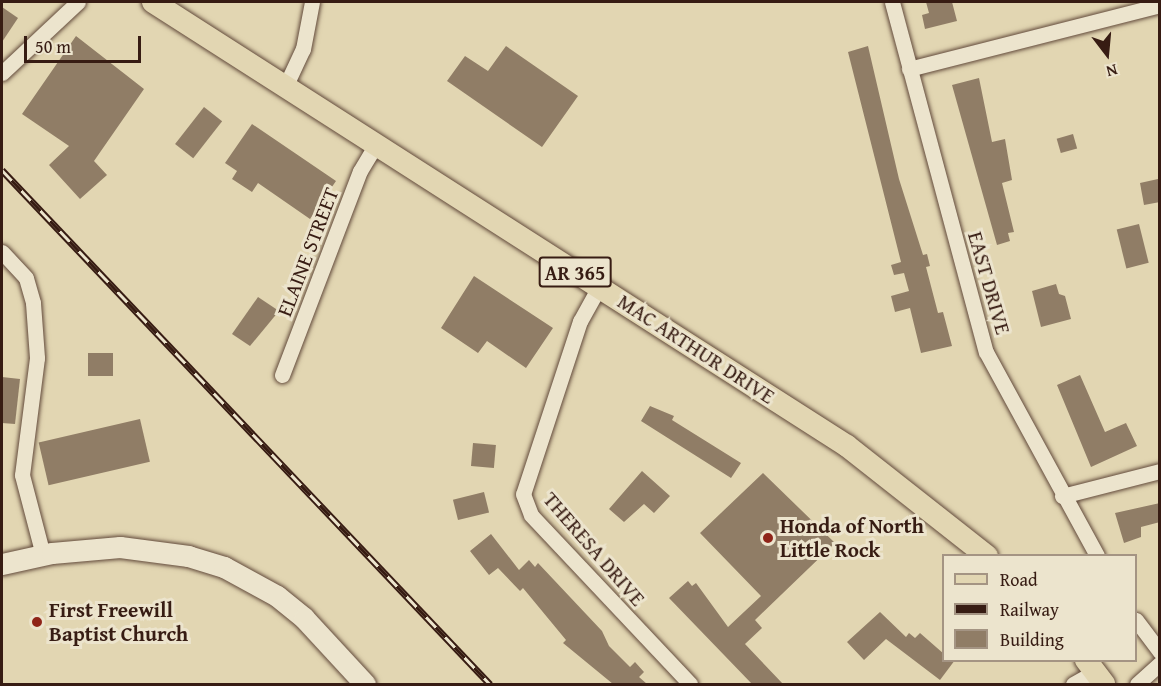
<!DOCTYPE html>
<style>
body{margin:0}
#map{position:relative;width:1161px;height:686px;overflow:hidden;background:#e2d6b2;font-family:"Gentium Book Plus",serif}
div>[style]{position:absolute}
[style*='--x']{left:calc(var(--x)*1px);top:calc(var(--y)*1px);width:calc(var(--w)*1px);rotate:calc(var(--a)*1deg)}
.building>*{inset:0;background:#907d66;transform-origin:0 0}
.roads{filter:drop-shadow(0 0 2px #624a3b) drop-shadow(0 0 2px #624a3b)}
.street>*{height:15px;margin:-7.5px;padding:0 7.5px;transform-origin:7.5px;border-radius:7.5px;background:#ece4cd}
.secondary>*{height:21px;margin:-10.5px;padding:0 10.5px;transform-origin:10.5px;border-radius:10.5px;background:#ece4cd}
.primary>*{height:22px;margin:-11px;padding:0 11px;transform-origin:11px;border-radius:11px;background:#e2d6b2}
.rail>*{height:7px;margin-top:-3.5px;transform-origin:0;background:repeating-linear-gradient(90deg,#ece4cd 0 14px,#371c13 0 28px);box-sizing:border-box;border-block:2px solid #371c13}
.dots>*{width:16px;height:16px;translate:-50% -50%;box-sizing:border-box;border:3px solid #ece4cd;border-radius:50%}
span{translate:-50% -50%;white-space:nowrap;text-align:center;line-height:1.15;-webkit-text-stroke:6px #ece4cd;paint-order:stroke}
.shield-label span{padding:2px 4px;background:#ece4cd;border:2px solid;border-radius:4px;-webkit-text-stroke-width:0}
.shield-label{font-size:20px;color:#371c13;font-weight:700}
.street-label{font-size:21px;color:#371c13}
.poi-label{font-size:21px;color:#371c13;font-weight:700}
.left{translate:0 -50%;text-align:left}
.frame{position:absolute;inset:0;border:3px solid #371c13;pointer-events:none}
.legend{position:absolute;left:942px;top:554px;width:195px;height:108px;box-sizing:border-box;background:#ece4cd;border:2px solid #a49483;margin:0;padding:8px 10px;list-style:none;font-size:18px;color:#371c13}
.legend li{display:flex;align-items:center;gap:12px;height:30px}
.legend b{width:30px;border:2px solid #a49483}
.north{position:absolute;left:1077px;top:24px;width:60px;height:60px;-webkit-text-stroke:4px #ece4cd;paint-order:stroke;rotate:164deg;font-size:16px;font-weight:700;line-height:24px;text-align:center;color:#371c13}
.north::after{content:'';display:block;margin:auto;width:21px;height:27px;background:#371c13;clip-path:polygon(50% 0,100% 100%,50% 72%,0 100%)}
.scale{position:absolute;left:24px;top:36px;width:117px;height:27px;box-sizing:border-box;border:3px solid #371c13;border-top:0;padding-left:8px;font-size:18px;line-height:21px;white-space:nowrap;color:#371c13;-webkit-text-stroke:4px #ece4cd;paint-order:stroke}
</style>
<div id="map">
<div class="building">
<i style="clip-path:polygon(926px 2px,952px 2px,957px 21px,925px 29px,922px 15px,929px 13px)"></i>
<i style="clip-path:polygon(2px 7px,18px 18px,2px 42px)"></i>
<i style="clip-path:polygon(76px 36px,144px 89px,94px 161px,107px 175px,80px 199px,49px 165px,69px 146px,22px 114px)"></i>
<i style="clip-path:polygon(506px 46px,578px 96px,542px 147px,447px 81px,465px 56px,488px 71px)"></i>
<i style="clip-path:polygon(868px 46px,899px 179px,923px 255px,927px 254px,930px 266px,926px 267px,938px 313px,943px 312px,952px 346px,921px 353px,910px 308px,895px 312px,891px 296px,909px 291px,904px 273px,894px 275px,891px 265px,901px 262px,848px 52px)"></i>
<i style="clip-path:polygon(979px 78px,992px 142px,1005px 139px,1012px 180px,1002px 183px,1014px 232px,1008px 233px,1010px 241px,997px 245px,952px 85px)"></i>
<i style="left:204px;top:107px;width:23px;height:47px;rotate:38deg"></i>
<i style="clip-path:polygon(252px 124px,336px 181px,310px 219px,258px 183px,252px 192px,232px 179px,237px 171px,225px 163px)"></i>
<i style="left:1073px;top:134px;width:15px;height:17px;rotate:74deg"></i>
<i style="clip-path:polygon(1158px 179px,1160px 202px,1144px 205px,1140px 183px)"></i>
<i style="left:1139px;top:224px;width:40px;height:23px;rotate:76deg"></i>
<i style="clip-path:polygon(474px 276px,553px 328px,526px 368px,487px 341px,478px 353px,441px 328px)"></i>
<i style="clip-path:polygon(1056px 284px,1059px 294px,1065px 296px,1071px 319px,1041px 327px,1032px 291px)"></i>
<i style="clip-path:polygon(258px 297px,279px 311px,250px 346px,232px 334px)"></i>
<i style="left:88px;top:353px;width:25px;height:23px"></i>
<i style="clip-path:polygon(1080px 375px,1105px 432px,1126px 423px,1137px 446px,1091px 467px,1057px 385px)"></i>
<i style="clip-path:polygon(2px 377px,20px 379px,15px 424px,2px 423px)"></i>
<i style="clip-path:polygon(650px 406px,674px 416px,672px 420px,741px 463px,731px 478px,641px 421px)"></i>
<i style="left:140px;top:419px;width:44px;height:104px;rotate:77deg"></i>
<i style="left:473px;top:443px;width:23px;height:23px;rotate:5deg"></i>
<i style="clip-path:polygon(642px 471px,670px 496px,654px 513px,644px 504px,624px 522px,609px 509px)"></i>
<i style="clip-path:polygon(763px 473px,835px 543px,755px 620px,762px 628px,745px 644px,783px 684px,752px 684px,669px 598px,688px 581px,692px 586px,696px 583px,728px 627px,761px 596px,700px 533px)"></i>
<i style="left:484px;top:492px;width:21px;height:32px;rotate:76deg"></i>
<i style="clip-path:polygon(1160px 503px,1160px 522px,1141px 527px,1141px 537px,1124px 543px,1115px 513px)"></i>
<i style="clip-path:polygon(491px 534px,519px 570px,529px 560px,535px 567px,538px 563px,602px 631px,609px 646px,630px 667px,635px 662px,644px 672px,639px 677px,647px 684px,613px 684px,563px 643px,566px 640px,523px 588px,520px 591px,498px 568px,489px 575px,470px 551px)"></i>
<i style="clip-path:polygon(880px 612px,906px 637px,909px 633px,915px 638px,920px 633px,944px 654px,944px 660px,955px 660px,940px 680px,886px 639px,864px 660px,847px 642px)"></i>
</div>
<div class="roads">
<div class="street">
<i style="--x:892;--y:2;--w:362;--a:75"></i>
<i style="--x:986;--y:352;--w:232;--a:61.4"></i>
<i style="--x:909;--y:69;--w:259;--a:-14.3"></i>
<i style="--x:2;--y:73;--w:104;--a:-43.1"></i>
<i style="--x:286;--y:85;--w:40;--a:-65"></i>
<i style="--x:303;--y:49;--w:48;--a:-79.2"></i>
<i style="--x:2;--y:252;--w:35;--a:47"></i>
<i style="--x:26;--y:278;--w:26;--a:74"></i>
<i style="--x:33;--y:303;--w:55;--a:85.8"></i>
<i style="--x:37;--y:358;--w:118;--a:97.3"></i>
<i style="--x:22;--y:475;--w:83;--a:75.3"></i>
<i style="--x:599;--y:287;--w:39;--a:119"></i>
<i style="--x:580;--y:321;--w:182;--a:108.2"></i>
<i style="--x:523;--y:494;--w:22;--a:69"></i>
<i style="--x:531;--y:515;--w:232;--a:46.7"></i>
<i style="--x:282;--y:375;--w:218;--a:-69.1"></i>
<i style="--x:360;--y:171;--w:31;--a:-59"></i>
<i style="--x:1062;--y:496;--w:101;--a:-14.3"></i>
<i style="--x:1136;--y:620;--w:40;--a:53"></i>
<i style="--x:1073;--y:684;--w:25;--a:-29"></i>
<i style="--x:1137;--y:684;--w:31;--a:-42"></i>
</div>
<div class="secondary">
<i style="--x:2;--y:564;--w:51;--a:-12.4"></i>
<i style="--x:52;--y:553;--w:68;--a:-5"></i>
<i style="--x:120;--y:547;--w:69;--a:7.5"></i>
<i style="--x:188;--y:556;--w:38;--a:17"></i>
<i style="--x:224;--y:567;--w:60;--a:28.7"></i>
<i style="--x:277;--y:596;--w:35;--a:39"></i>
<i style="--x:304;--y:618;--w:90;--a:47.3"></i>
</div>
<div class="primary">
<i style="--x:153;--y:2;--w:824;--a:32.61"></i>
<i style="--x:847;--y:446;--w:178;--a:38.2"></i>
<i style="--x:1086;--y:660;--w:30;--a:53"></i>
</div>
</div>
<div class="rail">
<i style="--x:2;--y:170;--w:709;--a:46.49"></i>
</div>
<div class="dots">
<i style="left:768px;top:538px;background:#8f2418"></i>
<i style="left:37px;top:622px;background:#8f2418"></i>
</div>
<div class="shield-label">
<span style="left:575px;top:272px">AR 365</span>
</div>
<div class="street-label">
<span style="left:308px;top:252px;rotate:-69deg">ELAINE STREET</span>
<span style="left:989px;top:283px;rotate:74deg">EAST DRIVE</span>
<span style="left:696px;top:349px;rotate:33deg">MAC ARTHUR DRIVE</span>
<span style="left:594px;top:549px;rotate:49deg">THERESA DRIVE</span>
</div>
<div class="poi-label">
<span class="left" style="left:780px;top:538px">Honda of North<br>Little Rock</span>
<span class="left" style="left:49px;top:622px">First Freewill<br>Baptist Church</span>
</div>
<div class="frame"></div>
<ul class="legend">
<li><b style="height:8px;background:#e2d6b2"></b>Road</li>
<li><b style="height:8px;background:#371c13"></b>Railway</li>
<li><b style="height:16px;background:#907d66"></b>Building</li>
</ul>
<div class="north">N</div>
<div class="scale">50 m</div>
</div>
